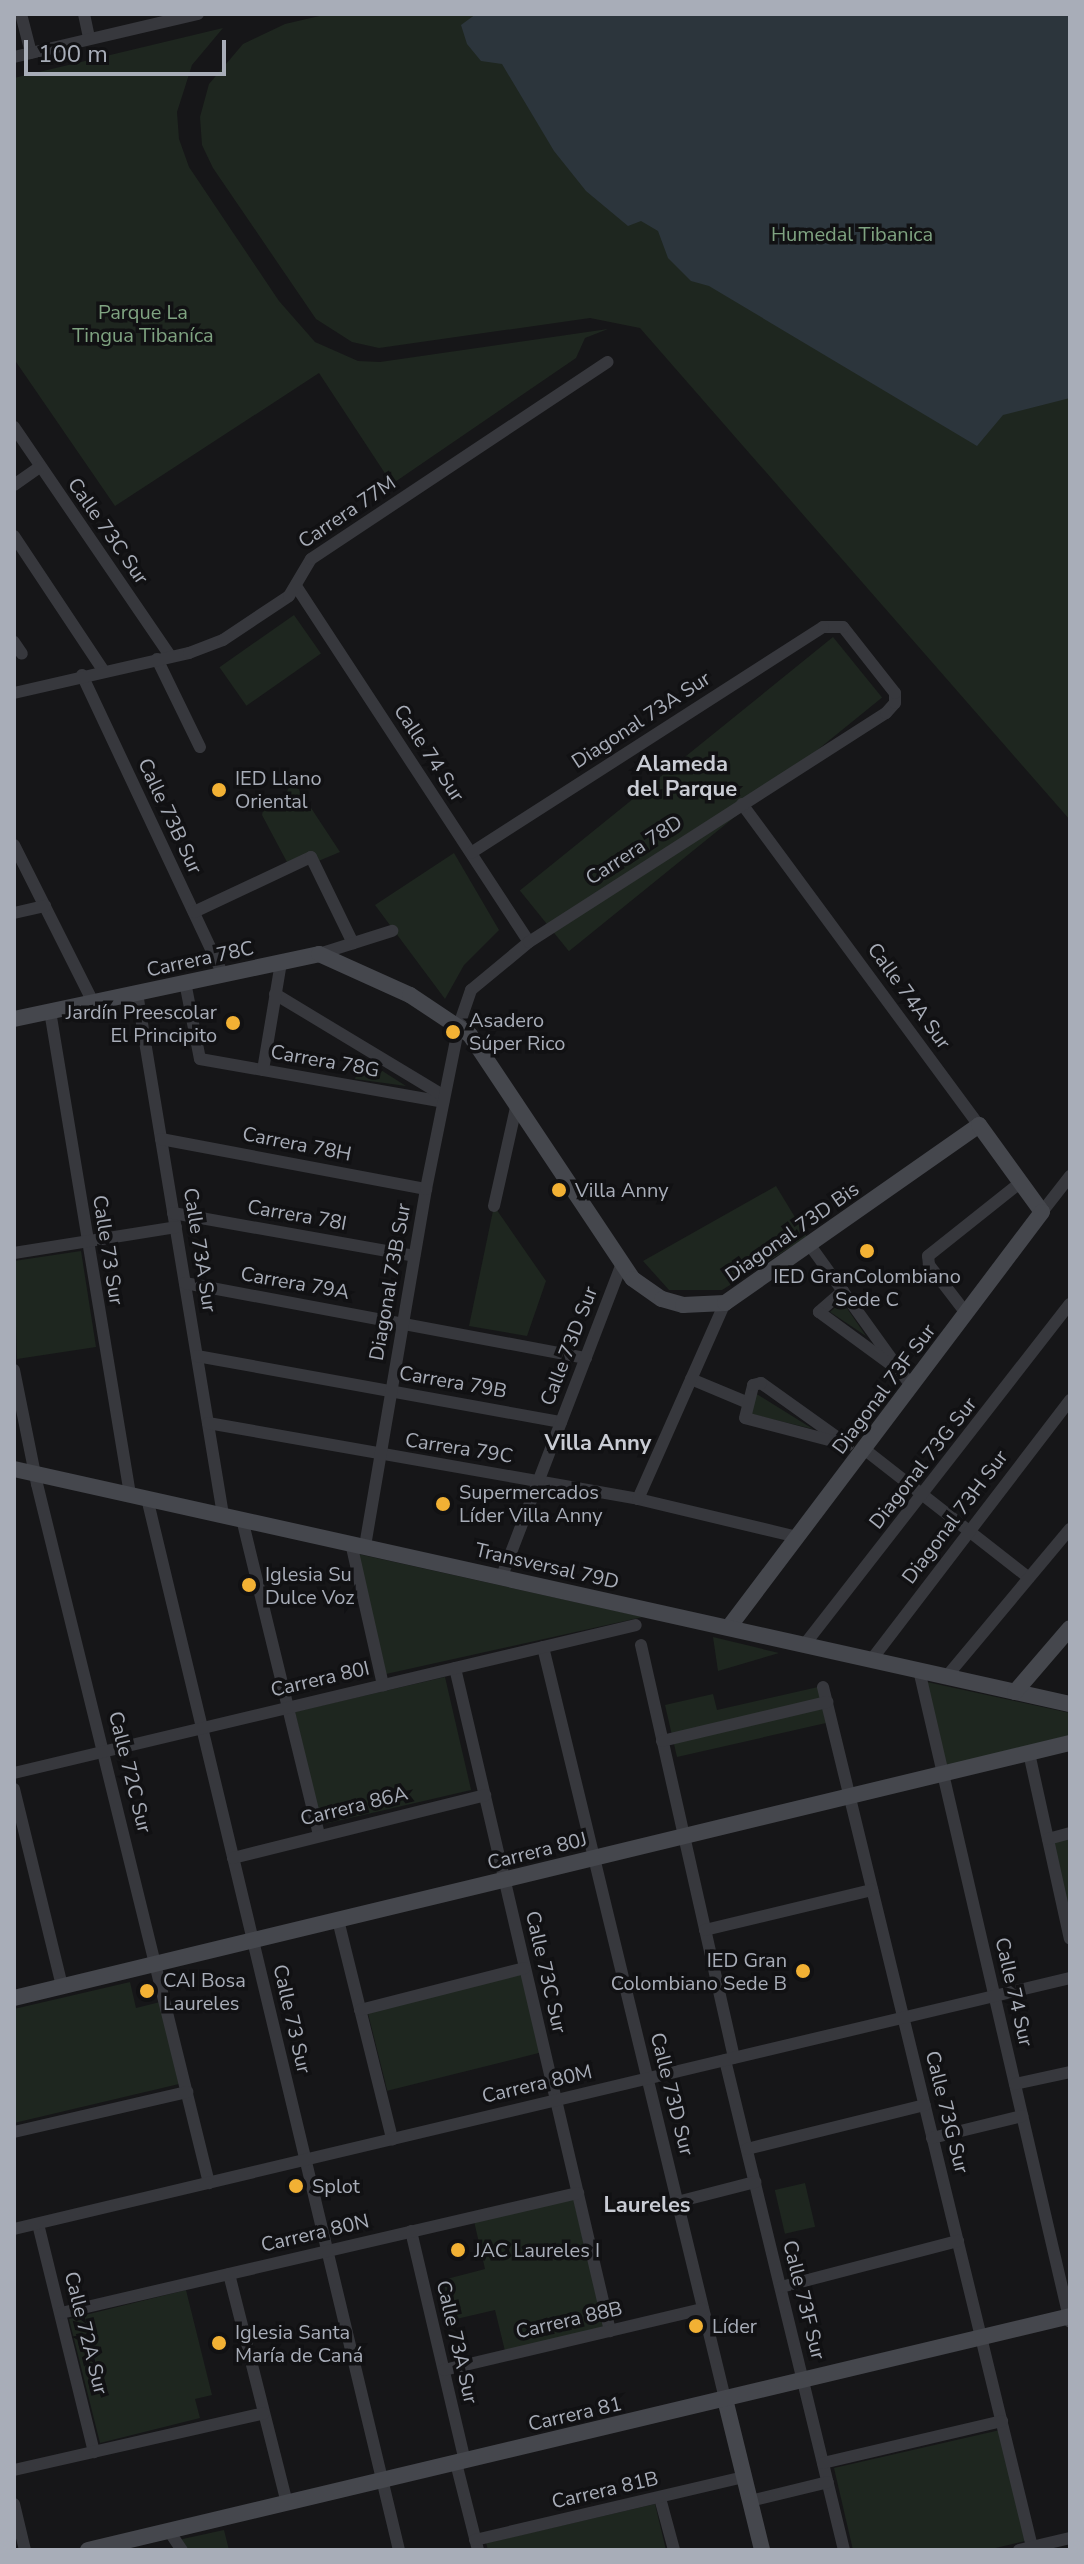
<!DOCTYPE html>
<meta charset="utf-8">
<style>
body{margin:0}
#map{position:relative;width:1084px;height:2564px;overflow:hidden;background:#161618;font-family:"Nunito Sans",sans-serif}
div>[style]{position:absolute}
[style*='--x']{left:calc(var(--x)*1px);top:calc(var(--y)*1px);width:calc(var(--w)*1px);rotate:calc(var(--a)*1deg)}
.green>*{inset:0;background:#1e261f;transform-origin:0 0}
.water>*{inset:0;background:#2c353c}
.street>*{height:12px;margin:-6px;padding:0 6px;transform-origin:6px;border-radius:6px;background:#37383d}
.secondary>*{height:16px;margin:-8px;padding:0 8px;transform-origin:8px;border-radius:8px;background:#45474d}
.dots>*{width:22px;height:22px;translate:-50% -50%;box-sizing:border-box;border:4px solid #111113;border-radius:50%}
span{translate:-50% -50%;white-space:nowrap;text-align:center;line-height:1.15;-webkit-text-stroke:7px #111113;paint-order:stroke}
.park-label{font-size:20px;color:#7fa381}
.street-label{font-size:20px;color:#a8adb8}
.poi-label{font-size:20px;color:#a8adb8}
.left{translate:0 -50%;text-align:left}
.right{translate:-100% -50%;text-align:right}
.neighbourhood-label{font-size:22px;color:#c9ccd4;font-weight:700}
.frame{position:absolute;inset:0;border:16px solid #a8adb8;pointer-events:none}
.scale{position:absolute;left:24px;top:40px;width:202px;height:36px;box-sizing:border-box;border:4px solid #a8adb8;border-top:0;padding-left:10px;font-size:24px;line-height:28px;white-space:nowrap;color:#a8adb8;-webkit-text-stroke:6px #111113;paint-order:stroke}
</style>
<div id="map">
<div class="green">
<i style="clip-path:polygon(328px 14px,1070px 14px,1070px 820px,640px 328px,590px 318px,379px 348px,352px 342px,316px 319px,213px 168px,202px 145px,200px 117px,209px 84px,243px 44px,285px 24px)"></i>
<i style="clip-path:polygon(223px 28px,192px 65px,177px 112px,179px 139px,189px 167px,279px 301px,315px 342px,358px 361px,380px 362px,608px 329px,585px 338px,576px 358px,392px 484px,319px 373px,115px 506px,14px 359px,14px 78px)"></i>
<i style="left:294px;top:615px;width:47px;height:91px;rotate:55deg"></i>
<i style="left:833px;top:637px;width:78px;height:403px;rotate:51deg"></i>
<i style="clip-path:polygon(292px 779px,340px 852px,316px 862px,288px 864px,262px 815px,264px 806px,284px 799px)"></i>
<i style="clip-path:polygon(454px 853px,499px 930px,464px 965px,445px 999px,375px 905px)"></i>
<i style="clip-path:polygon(362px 1058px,406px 1086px,355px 1079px)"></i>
<i style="clip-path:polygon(776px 1186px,807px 1237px,722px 1290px,669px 1290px,643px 1261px)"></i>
<i style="clip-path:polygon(494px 1206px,546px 1281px,527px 1336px,469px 1326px)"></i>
<i style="clip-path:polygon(81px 1251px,96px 1347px,17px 1359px,14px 1261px)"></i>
<i style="clip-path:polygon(842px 1301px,866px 1336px,830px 1312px)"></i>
<i style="clip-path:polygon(755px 1393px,813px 1429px,747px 1413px)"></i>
<i style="clip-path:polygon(358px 1554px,643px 1617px,386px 1674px)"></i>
<i style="clip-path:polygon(713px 1637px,779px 1653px,718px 1671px)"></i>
<i style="left:445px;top:1677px;width:116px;height:154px;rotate:77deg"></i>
<i style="clip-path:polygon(927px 1682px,1070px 1713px,1070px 1735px,945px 1766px)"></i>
<i style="clip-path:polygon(818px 1687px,826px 1723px,677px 1757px,665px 1705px,713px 1694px,717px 1710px)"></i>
<i style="clip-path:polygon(1070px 1836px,1070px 1915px,1053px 1840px)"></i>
<i style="left:521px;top:1974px;width:81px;height:158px;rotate:76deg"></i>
<i style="clip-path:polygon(130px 1982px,136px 2008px,160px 2002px,179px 2084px,14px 2123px,14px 2009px)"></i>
<i style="left:805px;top:2183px;width:45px;height:31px;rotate:77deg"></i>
<i style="clip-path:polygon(573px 2197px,604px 2327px,505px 2351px,495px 2310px,452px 2320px,443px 2280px,485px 2269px,474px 2221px)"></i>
<i style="clip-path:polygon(186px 2290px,212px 2395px,195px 2399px,200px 2418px,100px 2443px,69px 2319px)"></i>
<i style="clip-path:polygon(1000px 2430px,1025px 2541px,987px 2550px,853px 2550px,834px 2468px)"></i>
<i style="clip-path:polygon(655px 2504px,666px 2550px,488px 2550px,486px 2543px)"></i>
<i style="clip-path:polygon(224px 2530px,229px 2550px,184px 2550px,178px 2540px)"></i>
</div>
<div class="water">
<i style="clip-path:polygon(476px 14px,1070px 14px,1070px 398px,1003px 415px,977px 446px,709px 286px,691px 281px,668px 258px,658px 231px,641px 221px,628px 226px,586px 191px,554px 151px,502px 64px,481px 61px,467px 44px,461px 25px)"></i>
</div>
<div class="street">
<i style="--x:21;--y:14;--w:40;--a:75.6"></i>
<i style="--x:84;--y:14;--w:24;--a:78"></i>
<i style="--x:14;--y:57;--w:189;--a:-13.2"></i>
<i style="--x:14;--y:427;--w:278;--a:55.7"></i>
<i style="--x:14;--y:485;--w:32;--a:-35"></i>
<i style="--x:14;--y:536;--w:161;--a:56.4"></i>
<i style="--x:296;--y:586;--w:425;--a:56.8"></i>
<i style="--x:14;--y:642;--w:14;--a:56"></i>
<i style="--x:157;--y:659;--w:98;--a:64"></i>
<i style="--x:82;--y:675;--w:331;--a:64.8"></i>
<i style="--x:14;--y:693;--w:180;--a:-12.9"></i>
<i style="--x:189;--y:653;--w:36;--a:-21"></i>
<i style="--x:223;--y:640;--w:79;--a:-33.7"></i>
<i style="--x:289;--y:596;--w:43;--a:-59.3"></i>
<i style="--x:311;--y:559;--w:356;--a:-33.6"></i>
<i style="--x:742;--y:804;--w:399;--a:53.6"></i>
<i style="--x:14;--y:845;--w:176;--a:63.3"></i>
<i style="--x:194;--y:912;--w:129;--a:-25.2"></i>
<i style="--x:311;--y:857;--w:96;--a:64"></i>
<i style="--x:14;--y:913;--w:32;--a:-13"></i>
<i style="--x:319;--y:954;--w:77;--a:-17.5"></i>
<i style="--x:185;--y:982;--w:78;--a:79"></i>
<i style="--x:200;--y:1059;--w:247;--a:10"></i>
<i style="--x:137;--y:993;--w:529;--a:80.64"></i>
<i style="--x:275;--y:994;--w:197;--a:31.1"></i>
<i style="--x:50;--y:1011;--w:490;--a:80.6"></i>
<i style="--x:263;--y:1070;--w:109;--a:-80.5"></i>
<i style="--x:161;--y:1139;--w:270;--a:10.7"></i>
<i style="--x:494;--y:1206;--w:106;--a:-77.4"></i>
<i style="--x:1042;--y:1212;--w:46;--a:-52.1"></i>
<i style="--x:173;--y:1213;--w:245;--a:10.1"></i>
<i style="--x:809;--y:1244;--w:175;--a:54.3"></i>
<i style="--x:14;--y:1253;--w:164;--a:-9.1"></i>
<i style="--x:185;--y:1283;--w:408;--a:10.6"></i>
<i style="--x:843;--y:1291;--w:32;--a:139"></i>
<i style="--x:819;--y:1312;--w:88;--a:36.2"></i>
<i style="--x:966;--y:1313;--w:61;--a:-127.6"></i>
<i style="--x:929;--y:1265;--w:9;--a:-96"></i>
<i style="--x:928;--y:1256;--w:119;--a:-38.5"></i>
<i style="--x:197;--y:1356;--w:370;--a:10.3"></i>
<i style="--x:14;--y:1370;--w:116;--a:78.6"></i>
<i style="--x:37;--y:1484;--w:720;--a:76.18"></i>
<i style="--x:691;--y:1379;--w:60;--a:22.7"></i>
<i style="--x:761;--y:1383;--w:107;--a:35.5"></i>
<i style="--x:848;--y:1445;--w:106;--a:-165.3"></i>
<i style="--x:745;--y:1418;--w:34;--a:-76"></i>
<i style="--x:753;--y:1385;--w:8;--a:-14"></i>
<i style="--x:208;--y:1423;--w:437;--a:10"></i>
<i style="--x:638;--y:1499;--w:164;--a:13.4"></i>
<i style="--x:864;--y:1449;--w:209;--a:38"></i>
<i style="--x:147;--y:1498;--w:1082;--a:76.53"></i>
<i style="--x:638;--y:1499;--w:214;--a:-66.1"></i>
<i style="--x:242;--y:1519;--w:324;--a:76.3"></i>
<i style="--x:351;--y:1543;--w:146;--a:77.3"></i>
<i style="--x:365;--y:1546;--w:362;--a:-80.3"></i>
<i style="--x:426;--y:1189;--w:167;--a:-78.6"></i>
<i style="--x:459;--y:1025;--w:37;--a:-71"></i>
<i style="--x:471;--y:990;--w:75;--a:-39.6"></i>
<i style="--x:529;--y:942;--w:424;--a:-32.7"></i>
<i style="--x:886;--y:713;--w:13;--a:-48"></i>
<i style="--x:895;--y:703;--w:10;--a:-90"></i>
<i style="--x:895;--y:693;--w:84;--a:-128.2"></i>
<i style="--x:843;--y:627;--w:20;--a:180"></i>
<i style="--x:823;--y:627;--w:418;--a:147.3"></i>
<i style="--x:502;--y:1576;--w:334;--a:-69"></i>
<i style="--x:805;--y:1644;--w:431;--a:-52.1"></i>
<i style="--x:641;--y:1645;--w:423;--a:77.3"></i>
<i style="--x:543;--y:1647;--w:774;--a:76.39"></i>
<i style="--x:872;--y:1659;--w:326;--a:-52.6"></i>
<i style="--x:455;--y:1668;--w:681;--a:76.84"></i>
<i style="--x:919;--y:1670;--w:669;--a:76.96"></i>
<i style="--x:947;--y:1676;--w:192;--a:-50.1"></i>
<i style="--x:823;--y:1687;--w:885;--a:76.34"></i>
<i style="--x:662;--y:1741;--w:170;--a:-13.3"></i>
<i style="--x:1029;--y:1753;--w:190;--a:77.6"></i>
<i style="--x:14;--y:1773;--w:639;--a:-13.38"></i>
<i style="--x:14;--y:1789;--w:203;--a:76.3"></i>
<i style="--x:1048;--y:1839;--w:23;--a:-15"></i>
<i style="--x:233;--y:1858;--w:260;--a:-14"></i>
<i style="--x:338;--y:1920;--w:226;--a:76.1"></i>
<i style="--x:705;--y:1930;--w:172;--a:-13.5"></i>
<i style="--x:360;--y:2010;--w:170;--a:-14.3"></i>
<i style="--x:725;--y:2060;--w:504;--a:76.35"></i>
<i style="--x:1015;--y:2084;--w:56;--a:-12.3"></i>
<i style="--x:14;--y:2132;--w:178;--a:-13"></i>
<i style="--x:932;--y:2138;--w:93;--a:-13.7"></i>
<i style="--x:747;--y:2149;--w:183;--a:-13.9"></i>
<i style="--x:677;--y:2202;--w:81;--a:-14.4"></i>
<i style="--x:38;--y:2224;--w:235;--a:76.2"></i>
<i style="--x:14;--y:2229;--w:1085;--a:-13.37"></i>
<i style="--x:411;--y:2231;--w:236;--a:76.8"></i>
<i style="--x:229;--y:2274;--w:236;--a:75.8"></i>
<i style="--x:781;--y:2287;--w:183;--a:-14.6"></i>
<i style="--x:61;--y:2313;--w:531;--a:-13.07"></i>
<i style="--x:444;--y:2370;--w:266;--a:-13.3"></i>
<i style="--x:456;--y:2463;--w:90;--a:75.8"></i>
<i style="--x:823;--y:2463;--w:184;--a:-13.2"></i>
<i style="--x:14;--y:2470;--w:256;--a:-12.8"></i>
<i style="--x:660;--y:2498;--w:54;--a:74.9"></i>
<i style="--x:750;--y:2501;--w:80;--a:-13.7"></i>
<i style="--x:14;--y:2504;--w:47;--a:76.6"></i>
<i style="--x:169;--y:2531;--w:23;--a:56"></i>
<i style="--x:475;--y:2540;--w:276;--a:-13.2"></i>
<i style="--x:1019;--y:2550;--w:52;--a:-13.2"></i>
</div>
<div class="secondary">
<i style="--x:14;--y:1019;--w:312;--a:-12"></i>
<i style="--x:319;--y:954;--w:100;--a:24.3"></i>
<i style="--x:410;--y:995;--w:72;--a:33.7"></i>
<i style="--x:470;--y:1035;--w:293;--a:56.3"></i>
<i style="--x:633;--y:1279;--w:35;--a:35"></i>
<i style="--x:662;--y:1299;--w:22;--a:16"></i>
<i style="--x:683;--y:1305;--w:42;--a:-2.7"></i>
<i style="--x:725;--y:1303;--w:310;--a:-35"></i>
<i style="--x:979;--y:1125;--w:107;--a:54.1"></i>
<i style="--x:1042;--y:1212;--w:520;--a:127.02"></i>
<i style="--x:14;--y:1469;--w:1082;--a:12.55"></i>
<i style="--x:1015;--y:1692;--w:84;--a:-49.3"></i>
<i style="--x:14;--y:1998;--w:1086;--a:-13.58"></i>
<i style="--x:725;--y:2399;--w:155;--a:76.2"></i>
<i style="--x:88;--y:2550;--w:1009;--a:-13.4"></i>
</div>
<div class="dots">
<i style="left:219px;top:790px;background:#f2b134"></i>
<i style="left:233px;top:1023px;background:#f2b134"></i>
<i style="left:453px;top:1032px;background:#f2b134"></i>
<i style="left:559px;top:1190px;background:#f2b134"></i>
<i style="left:867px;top:1251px;background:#f2b134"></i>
<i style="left:443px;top:1504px;background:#f2b134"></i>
<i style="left:249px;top:1585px;background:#f2b134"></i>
<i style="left:803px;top:1971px;background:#f2b134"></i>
<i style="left:147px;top:1991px;background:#f2b134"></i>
<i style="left:296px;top:2186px;background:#f2b134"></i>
<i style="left:458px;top:2250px;background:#f2b134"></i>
<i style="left:696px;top:2326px;background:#f2b134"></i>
<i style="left:219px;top:2343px;background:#f2b134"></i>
</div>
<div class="park-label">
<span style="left:852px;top:234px">Humedal Tibanica</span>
<span style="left:143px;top:324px">Parque La<br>Tingua Tibaníca</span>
</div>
<div class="street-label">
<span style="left:347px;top:512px;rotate:-34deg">Carrera 77M</span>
<span style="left:108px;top:531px;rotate:55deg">Calle 73C Sur</span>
<span style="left:641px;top:720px;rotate:-33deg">Diagonal 73A Sur</span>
<span style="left:429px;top:753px;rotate:57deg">Calle 74 Sur</span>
<span style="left:170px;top:816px;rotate:65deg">Calle 73B Sur</span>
<span style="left:634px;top:850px;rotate:-33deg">Carrera 78D</span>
<span style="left:200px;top:959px;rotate:-12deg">Carrera 78C</span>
<span style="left:909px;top:996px;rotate:54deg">Calle 74A Sur</span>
<span style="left:325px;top:1061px;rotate:10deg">Carrera 78G</span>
<span style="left:297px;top:1144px;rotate:11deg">Carrera 78H</span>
<span style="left:297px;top:1215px;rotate:10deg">Carrera 78I</span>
<span style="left:792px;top:1232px;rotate:-35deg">Diagonal 73D Bis</span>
<span style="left:108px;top:1250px;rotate:81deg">Calle 73 Sur</span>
<span style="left:200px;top:1250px;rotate:81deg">Calle 73A Sur</span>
<span style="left:390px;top:1282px;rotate:-80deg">Diagonal 73B Sur</span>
<span style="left:295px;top:1283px;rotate:10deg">Carrera 79A</span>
<span style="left:569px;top:1346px;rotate:-69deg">Calle 73D Sur</span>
<span style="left:453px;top:1382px;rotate:10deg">Carrera 79B</span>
<span style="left:884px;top:1389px;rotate:-53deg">Diagonal 73F Sur</span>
<span style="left:459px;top:1448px;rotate:9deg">Carrera 79C</span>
<span style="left:923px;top:1463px;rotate:-52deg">Diagonal 73G Sur</span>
<span style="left:955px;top:1517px;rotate:-53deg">Diagonal 73H Sur</span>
<span style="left:547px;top:1566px;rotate:13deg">Transversal 79D</span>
<span style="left:320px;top:1679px;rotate:-13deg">Carrera 80I</span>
<span style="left:130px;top:1772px;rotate:76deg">Calle 72C Sur</span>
<span style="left:354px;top:1806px;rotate:-14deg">Carrera 86A</span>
<span style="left:537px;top:1851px;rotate:-14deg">Carrera 80J</span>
<span style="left:546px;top:1972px;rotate:77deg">Calle 73C Sur</span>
<span style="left:1014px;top:1992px;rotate:77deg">Calle 74 Sur</span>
<span style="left:292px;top:2019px;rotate:77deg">Calle 73 Sur</span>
<span style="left:537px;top:2084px;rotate:-13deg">Carrera 80M</span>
<span style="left:672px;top:2094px;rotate:76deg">Calle 73D Sur</span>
<span style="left:947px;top:2112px;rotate:76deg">Calle 73G Sur</span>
<span style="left:315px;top:2233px;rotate:-13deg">Carrera 80N</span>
<span style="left:804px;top:2300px;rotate:76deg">Calle 73F Sur</span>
<span style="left:569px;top:2320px;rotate:-13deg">Carrera 88B</span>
<span style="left:86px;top:2333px;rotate:76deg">Calle 72A Sur</span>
<span style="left:457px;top:2342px;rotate:77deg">Calle 73A Sur</span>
<span style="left:575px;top:2414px;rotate:-13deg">Carrera 81</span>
<span style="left:605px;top:2490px;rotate:-13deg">Carrera 81B</span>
</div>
<div class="poi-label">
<span class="left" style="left:235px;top:790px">IED Llano<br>Oriental</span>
<span class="right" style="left:217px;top:1024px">Jardín Preescolar<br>El Principito</span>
<span class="left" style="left:469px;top:1032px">Asadero<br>Súper Rico</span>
<span class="left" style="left:575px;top:1190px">Villa Anny</span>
<span style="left:867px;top:1288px">IED GranColombiano<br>Sede C</span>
<span class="left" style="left:459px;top:1504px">Supermercados<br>Líder Villa Anny</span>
<span class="left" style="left:265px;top:1586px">Iglesia Su<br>Dulce Voz</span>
<span class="right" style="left:787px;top:1972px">IED Gran<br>Colombiano Sede B</span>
<span class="left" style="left:163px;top:1992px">CAI Bosa<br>Laureles</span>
<span class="left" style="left:312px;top:2186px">Splot</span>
<span class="left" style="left:474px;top:2250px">JAC Laureles I</span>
<span class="left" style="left:712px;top:2326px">Líder</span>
<span class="left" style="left:235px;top:2344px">Iglesia Santa<br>María de Caná</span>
</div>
<div class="neighbourhood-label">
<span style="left:682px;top:777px">Alameda<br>del Parque</span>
<span style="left:598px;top:1444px">Villa Anny</span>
<span style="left:647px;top:2206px">Laureles</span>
</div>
<div class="frame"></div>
<div class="scale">100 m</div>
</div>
